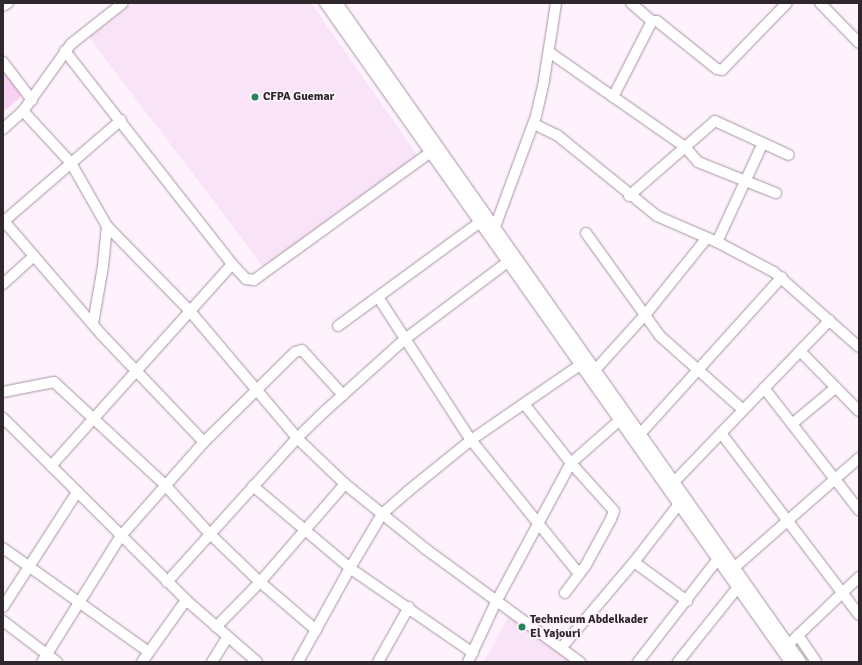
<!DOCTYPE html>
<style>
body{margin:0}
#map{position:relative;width:862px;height:665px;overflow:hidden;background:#fef2fd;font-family:Signika,sans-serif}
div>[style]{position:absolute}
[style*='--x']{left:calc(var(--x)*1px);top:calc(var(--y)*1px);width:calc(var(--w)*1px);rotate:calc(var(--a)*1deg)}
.built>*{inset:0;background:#f9e3f7}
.green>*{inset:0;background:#f8d1f4}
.roads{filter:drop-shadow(0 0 1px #a495a2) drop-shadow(0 0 1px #a495a2)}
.minor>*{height:10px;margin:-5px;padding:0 5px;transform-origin:5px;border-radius:5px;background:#fff}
.dots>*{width:11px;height:11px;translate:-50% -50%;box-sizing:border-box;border:2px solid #fef2fd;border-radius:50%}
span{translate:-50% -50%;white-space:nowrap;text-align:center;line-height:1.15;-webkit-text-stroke:4px #fef2fd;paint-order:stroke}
.poi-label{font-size:12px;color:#2e282d;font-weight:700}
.left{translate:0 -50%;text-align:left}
.frame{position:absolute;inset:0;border:4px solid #2e282d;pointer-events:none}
</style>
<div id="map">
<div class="built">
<i style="clip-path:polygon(134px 3px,311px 3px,418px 156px,265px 269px,89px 37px)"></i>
<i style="clip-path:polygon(514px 607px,569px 648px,585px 662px,484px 662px)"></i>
</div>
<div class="green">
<i style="clip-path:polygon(3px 70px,23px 95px,3px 112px)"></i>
</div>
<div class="roads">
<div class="minor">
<i style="--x:325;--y:3;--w:807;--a:54.79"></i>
<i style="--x:337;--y:3;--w:806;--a:54.85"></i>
<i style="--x:631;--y:3;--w:28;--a:41"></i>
<i style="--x:820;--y:3;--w:56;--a:45.7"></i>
<i style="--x:3;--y:6;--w:6;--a:-31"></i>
<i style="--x:549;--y:52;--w:166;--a:34.9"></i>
<i style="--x:685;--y:147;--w:20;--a:49"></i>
<i style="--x:698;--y:162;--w:84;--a:21.7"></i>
<i style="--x:3;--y:62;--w:48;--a:52.7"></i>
<i style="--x:613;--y:97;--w:85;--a:-62.8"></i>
<i style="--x:652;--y:21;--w:5;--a:0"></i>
<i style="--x:657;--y:21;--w:77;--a:38.7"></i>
<i style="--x:717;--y:69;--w:5;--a:11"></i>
<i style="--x:722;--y:70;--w:93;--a:-45.9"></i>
<i style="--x:23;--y:111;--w:71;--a:47.3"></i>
<i style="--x:71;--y:163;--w:73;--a:60.3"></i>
<i style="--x:107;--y:226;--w:117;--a:45.7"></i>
<i style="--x:189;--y:310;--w:167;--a:49.8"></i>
<i style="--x:297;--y:438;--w:66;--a:43.8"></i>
<i style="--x:345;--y:484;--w:105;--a:38.8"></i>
<i style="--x:427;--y:550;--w:190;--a:36.2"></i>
<i style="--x:534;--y:124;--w:25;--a:26"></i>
<i style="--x:557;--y:135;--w:129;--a:39"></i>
<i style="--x:657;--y:216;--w:65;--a:23.4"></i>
<i style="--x:717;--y:242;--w:64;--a:27.8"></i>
<i style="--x:774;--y:272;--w:113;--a:41.4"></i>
<i style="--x:3;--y:129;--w:27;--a:-42"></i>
<i style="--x:23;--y:111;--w:82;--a:-54.4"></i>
<i style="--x:71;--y:44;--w:66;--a:-38.3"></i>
<i style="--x:629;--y:196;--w:114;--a:-41.1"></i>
<i style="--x:715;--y:121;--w:81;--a:24.7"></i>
<i style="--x:3;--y:220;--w:150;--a:49.3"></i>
<i style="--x:101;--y:334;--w:149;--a:46.4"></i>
<i style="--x:3;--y:222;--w:156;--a:-40.8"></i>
<i style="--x:495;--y:227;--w:118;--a:-69.7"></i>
<i style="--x:536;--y:116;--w:37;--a:-77"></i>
<i style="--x:544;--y:80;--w:78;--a:-81.1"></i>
<i style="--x:586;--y:233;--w:127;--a:54.3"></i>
<i style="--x:660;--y:336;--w:111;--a:41.7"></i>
<i style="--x:717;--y:242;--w:109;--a:-65.1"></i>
<i style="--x:232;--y:264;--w:21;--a:47"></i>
<i style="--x:246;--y:279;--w:8;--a:7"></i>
<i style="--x:254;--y:280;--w:218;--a:-35.9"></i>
<i style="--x:3;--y:284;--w:42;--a:-42.1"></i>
<i style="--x:378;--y:297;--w:171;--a:57"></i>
<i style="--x:471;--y:440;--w:172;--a:51.1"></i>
<i style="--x:93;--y:324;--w:59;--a:-80.2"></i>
<i style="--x:103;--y:266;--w:40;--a:-84.3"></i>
<i style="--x:338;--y:326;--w:181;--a:-36.2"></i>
<i style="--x:800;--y:351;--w:84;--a:45.5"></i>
<i style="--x:596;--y:369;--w:73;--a:-47.8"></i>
<i style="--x:645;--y:315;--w:99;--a:-51.2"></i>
<i style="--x:764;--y:388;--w:155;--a:52.1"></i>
<i style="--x:3;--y:392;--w:52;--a:-11.1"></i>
<i style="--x:54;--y:382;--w:150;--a:42.8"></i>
<i style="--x:164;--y:484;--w:67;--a:47.4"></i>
<i style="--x:209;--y:533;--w:71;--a:43.9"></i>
<i style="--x:260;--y:582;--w:74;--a:40.6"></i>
<i style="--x:525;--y:405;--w:74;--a:51.6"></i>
<i style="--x:571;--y:463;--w:64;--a:48.1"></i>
<i style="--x:614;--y:511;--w:9;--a:111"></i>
<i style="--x:611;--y:519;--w:52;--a:118.5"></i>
<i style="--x:586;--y:565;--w:35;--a:127"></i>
<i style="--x:3;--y:418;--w:258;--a:44.8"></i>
<i style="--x:186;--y:600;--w:94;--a:41.1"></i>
<i style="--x:792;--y:424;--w:56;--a:-39.9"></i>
<i style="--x:641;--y:433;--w:210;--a:-47.9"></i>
<i style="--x:721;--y:433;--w:228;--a:52.8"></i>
<i style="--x:51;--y:466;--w:271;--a:-48.1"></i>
<i style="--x:232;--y:264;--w:271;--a:-128.1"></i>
<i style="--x:675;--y:481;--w:223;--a:-46.1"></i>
<i style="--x:253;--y:486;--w:127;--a:40.2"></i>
<i style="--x:350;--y:568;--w:107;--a:119"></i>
<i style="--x:3;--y:548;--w:179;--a:35.5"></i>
<i style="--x:634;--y:562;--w:66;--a:36.3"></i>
<i style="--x:735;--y:567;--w:165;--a:-41.3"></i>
<i style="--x:167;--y:582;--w:194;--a:-47.9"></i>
<i style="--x:297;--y:438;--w:39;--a:-44"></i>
<i style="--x:325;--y:411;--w:108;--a:-42"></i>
<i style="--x:405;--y:339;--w:135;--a:-36.9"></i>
<i style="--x:3;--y:607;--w:137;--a:-57.2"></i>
<i style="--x:3;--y:621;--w:68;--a:37.2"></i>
<i style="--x:216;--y:627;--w:63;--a:-45.6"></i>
<i style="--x:260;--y:582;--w:130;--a:-49.1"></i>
<i style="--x:798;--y:635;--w:32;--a:56"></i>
<i style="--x:789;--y:644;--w:97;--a:-43.7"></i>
<i style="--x:562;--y:647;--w:111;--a:-49.7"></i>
<i style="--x:634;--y:562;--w:73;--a:-52.2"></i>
<i style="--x:473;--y:653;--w:150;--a:-145.4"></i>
<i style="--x:350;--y:568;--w:63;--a:-59.3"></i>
<i style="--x:382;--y:514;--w:33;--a:-41"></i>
<i style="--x:407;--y:492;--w:82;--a:-39.1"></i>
<i style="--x:471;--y:440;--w:140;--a:-34.5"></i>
<i style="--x:42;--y:662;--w:147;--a:-58"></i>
<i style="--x:120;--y:537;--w:127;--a:-48.5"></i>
<i style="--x:204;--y:442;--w:128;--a:-44.7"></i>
<i style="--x:295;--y:352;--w:7;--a:-16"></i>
<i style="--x:302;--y:350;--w:61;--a:47.7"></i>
<i style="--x:142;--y:662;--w:76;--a:-54.6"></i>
<i style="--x:212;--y:662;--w:28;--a:-58"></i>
<i style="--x:378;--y:662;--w:63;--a:-60.6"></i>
<i style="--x:468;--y:662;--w:66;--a:-65"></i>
<i style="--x:496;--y:602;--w:158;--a:-61.7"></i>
<i style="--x:571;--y:463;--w:65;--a:-41.3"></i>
<i style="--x:638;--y:662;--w:130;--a:-52.2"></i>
<i style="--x:678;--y:662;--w:96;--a:-51.3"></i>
</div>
</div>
<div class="dots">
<i style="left:255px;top:97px;background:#26855d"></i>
<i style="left:522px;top:627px;background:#26855d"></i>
</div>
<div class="poi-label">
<span class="left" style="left:263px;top:97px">CFPA Guemar</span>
<span class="left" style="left:530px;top:627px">Technicum Abdelkader<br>El Yajouri</span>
</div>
<div class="frame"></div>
</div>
